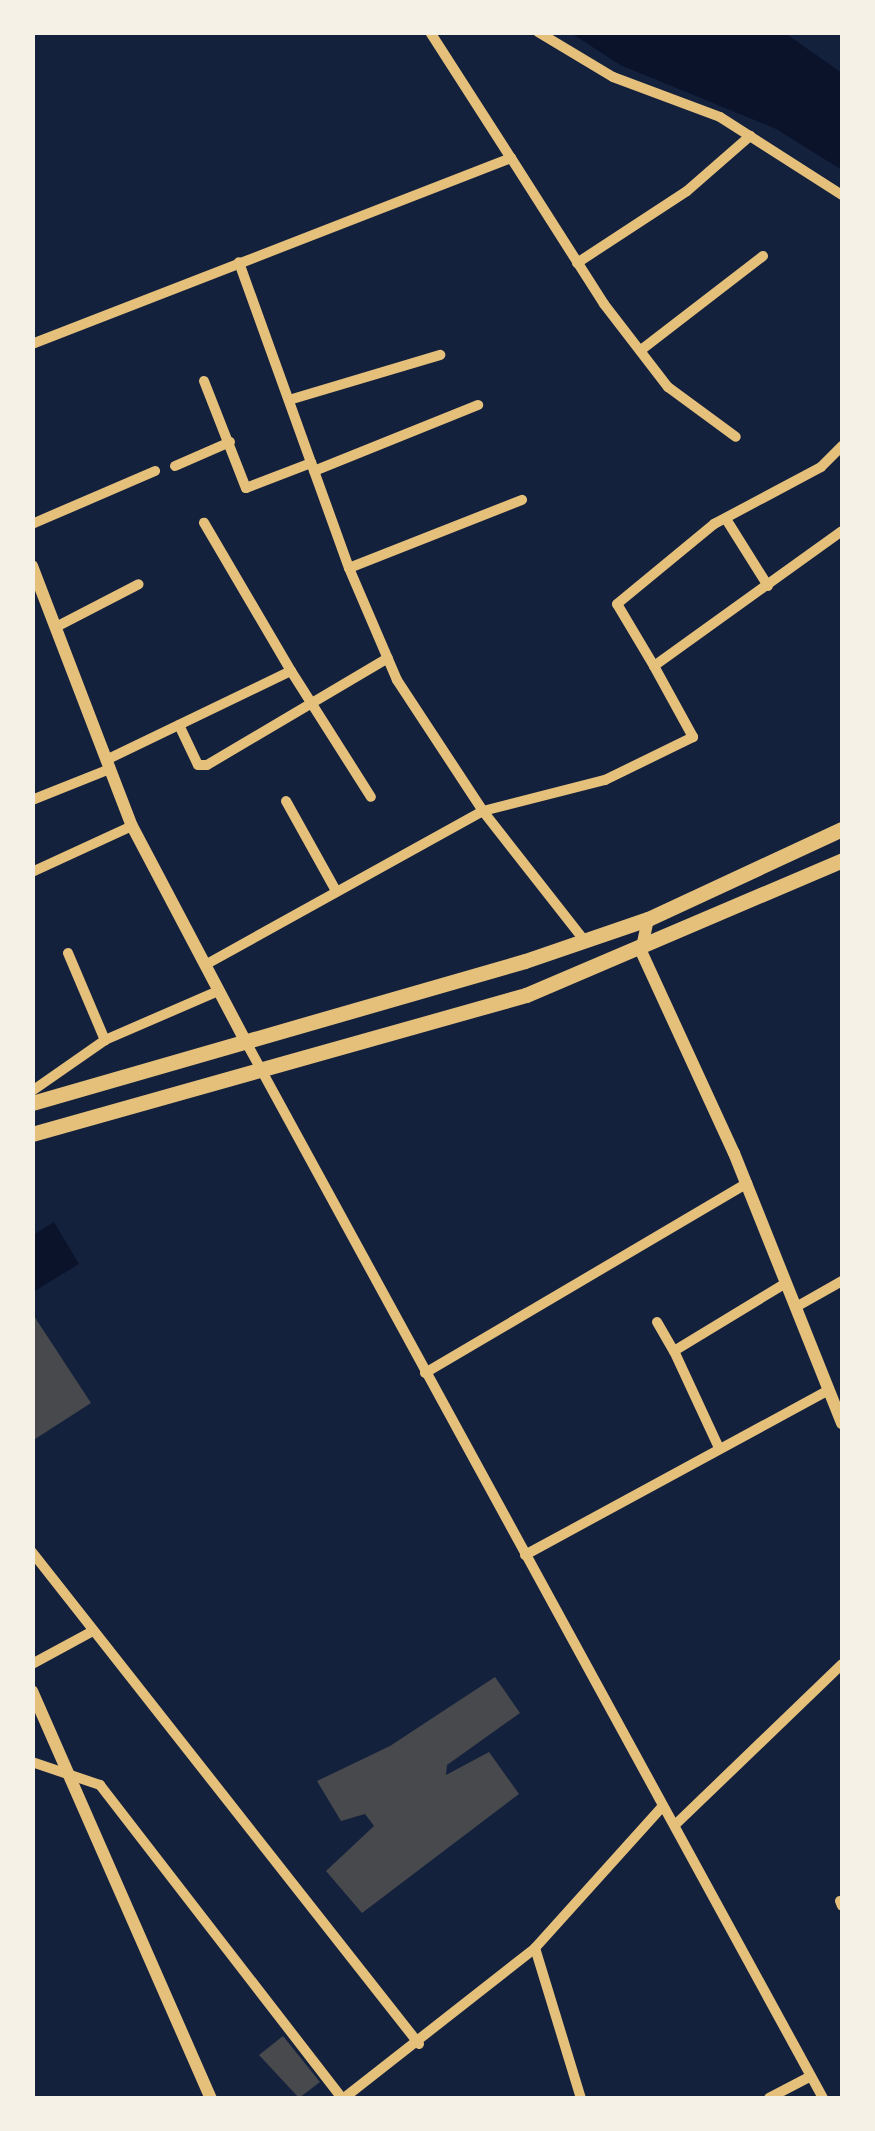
<!DOCTYPE html>
<style>
body{margin:0}
#map{position:relative;width:875px;height:2131px;overflow:hidden;background:#14213d;font-family:"Open Sans",sans-serif}
div>[style]{position:absolute}
[style*='--x']{left:calc(var(--x)*1px);top:calc(var(--y)*1px);width:calc(var(--w)*1px);rotate:calc(var(--a)*1deg)}
.water>*{inset:0;background:#0b132b}
.building>*{inset:0;background:#48494c}
.minor>*{height:10px;margin:-5px;padding:0 5px;transform-origin:5px;border-radius:5px;background:#e5c07b}
.tertiary>*{height:12px;margin:-6px;padding:0 6px;transform-origin:6px;border-radius:6px;background:#e5c07b}
.primary>*{height:15px;margin:-7.5px;padding:0 7.5px;transform-origin:7.5px;border-radius:7.5px;background:#e5c07b}
span{translate:-50% -50%;white-space:nowrap;text-align:center;line-height:1.15;-webkit-text-stroke:10px #f6f1e7;paint-order:stroke}
.frame{position:absolute;inset:0;border:35px solid #f6f1e7;pointer-events:none}
</style>
<div id="map">
<div class="water">
<i style="clip-path:polygon(571px 33px,785px 33px,842px 73px,842px 170px,776px 129px,620px 65px)"></i>
<i style="clip-path:polygon(54px 1222px,79px 1264px,33px 1292px,33px 1235px)"></i>
</div>
<div class="building">
<i style="clip-path:polygon(32px 1313px,91px 1403px,32px 1441px)"></i>
<i style="clip-path:polygon(495px 1677px,520px 1713px,447px 1765px,446px 1775px,489px 1752px,519px 1794px,362px 1913px,326px 1871px,374px 1826px,365px 1814px,341px 1821px,317px 1781px,390px 1746px)"></i>
<i style="clip-path:polygon(283px 2036px,320px 2082px,299px 2098px,259px 2055px)"></i>
</div>
<div class="minor">
<i style="--x:430;--y:32;--w:150;--a:57.3"></i>
<i style="--x:538;--y:32;--w:87;--a:31"></i>
<i style="--x:613;--y:77;--w:114;--a:20.5"></i>
<i style="--x:720;--y:117;--w:145;--a:32.6"></i>
<i style="--x:577;--y:263;--w:131;--a:-33.2"></i>
<i style="--x:687;--y:191;--w:84;--a:-41.1"></i>
<i style="--x:32;--y:344;--w:514;--a:-21.22"></i>
<i style="--x:511;--y:158;--w:173;--a:57.5"></i>
<i style="--x:604;--y:304;--w:105;--a:52.4"></i>
<i style="--x:668;--y:387;--w:84;--a:36.3"></i>
<i style="--x:641;--y:350;--w:154;--a:-37.6"></i>
<i style="--x:204;--y:381;--w:115;--a:68.6"></i>
<i style="--x:246;--y:488;--w:70;--a:-21"></i>
<i style="--x:289;--y:400;--w:158;--a:-16.6"></i>
<i style="--x:175;--y:466;--w:60;--a:-23.6"></i>
<i style="--x:314;--y:471;--w:177;--a:-21.9"></i>
<i style="--x:726;--y:519;--w:79;--a:57.9"></i>
<i style="--x:32;--y:524;--w:134;--a:-23.3"></i>
<i style="--x:349;--y:568;--w:186;--a:-21.5"></i>
<i style="--x:56;--y:627;--w:93;--a:-27.4"></i>
<i style="--x:654;--y:666;--w:72;--a:-120.8"></i>
<i style="--x:617;--y:604;--w:126;--a:-39.5"></i>
<i style="--x:714;--y:524;--w:121;--a:-28"></i>
<i style="--x:821;--y:467;--w:30;--a:-45"></i>
<i style="--x:291;--y:671;--w:149;--a:57.6"></i>
<i style="--x:179;--y:725;--w:44;--a:64.6"></i>
<i style="--x:198;--y:765;--w:9;--a:0"></i>
<i style="--x:207;--y:765;--w:210;--a:-30.6"></i>
<i style="--x:106;--y:760;--w:205;--a:-25.7"></i>
<i style="--x:291;--y:671;--w:172;--a:-120.4"></i>
<i style="--x:32;--y:800;--w:84;--a:-21.7"></i>
<i style="--x:286;--y:801;--w:101;--a:60.9"></i>
<i style="--x:32;--y:872;--w:110;--a:-24.7"></i>
<i style="--x:584;--y:940;--w:164;--a:-128.1"></i>
<i style="--x:483;--y:811;--w:126;--a:-14.3"></i>
<i style="--x:605;--y:780;--w:98;--a:-26"></i>
<i style="--x:693;--y:737;--w:81;--a:-118.8"></i>
<i style="--x:654;--y:666;--w:231;--a:-35.7"></i>
<i style="--x:68;--y:953;--w:95;--a:67"></i>
<i style="--x:205;--y:965;--w:318;--a:-29"></i>
<i style="--x:483;--y:811;--w:157;--a:-123.3"></i>
<i style="--x:397;--y:680;--w:122;--a:-113.2"></i>
<i style="--x:349;--y:568;--w:325;--a:-109.8"></i>
<i style="--x:246;--y:1042;--w:1203;--a:61.35"></i>
<i style="--x:32;--y:1091;--w:89;--a:-34.9"></i>
<i style="--x:105;--y:1040;--w:123;--a:-23.4"></i>
<i style="--x:796;--y:1307;--w:53;--a:-29.5"></i>
<i style="--x:657;--y:1322;--w:34;--a:60"></i>
<i style="--x:425;--y:1373;--w:374;--a:-30.5"></i>
<i style="--x:719;--y:1448;--w:107;--a:-114.9"></i>
<i style="--x:674;--y:1351;--w:131;--a:-31.3"></i>
<i style="--x:32;--y:1552;--w:626;--a:51.81"></i>
<i style="--x:525;--y:1555;--w:346;--a:-28.5"></i>
<i style="--x:32;--y:1664;--w:69;--a:-28.4"></i>
<i style="--x:32;--y:1762;--w:72;--a:18.7"></i>
<i style="--x:100;--y:1785;--w:396;--a:52.3"></i>
<i style="--x:677;--y:1823;--w:229;--a:-43.9"></i>
<i style="--x:840;--y:1901;--w:5;--a:68"></i>
<i style="--x:535;--y:1948;--w:157;--a:73"></i>
<i style="--x:344;--y:2098;--w:243;--a:-38.1"></i>
<i style="--x:535;--y:1948;--w:191;--a:-48"></i>
<i style="--x:769;--y:2098;--w:47;--a:-27.6"></i>
</div>
<div class="tertiary">
<i style="--x:32;--y:566;--w:279;--a:69"></i>
<i style="--x:132;--y:826;--w:244;--a:62.2"></i>
<i style="--x:648;--y:919;--w:33;--a:102"></i>
<i style="--x:641;--y:951;--w:222;--a:65.3"></i>
<i style="--x:734;--y:1153;--w:291;--a:68.2"></i>
<i style="--x:32;--y:1691;--w:445;--a:66.3"></i>
</div>
<div class="primary">
<i style="--x:32;--y:1103;--w:513;--a:-16.07"></i>
<i style="--x:525;--y:961;--w:130;--a:-18.9"></i>
<i style="--x:648;--y:919;--w:214;--a:-24.9"></i>
<i style="--x:32;--y:1134;--w:513;--a:-15.72"></i>
<i style="--x:526;--y:995;--w:344;--a:-23.1"></i>
</div>
<div class="frame"></div>
</div>
